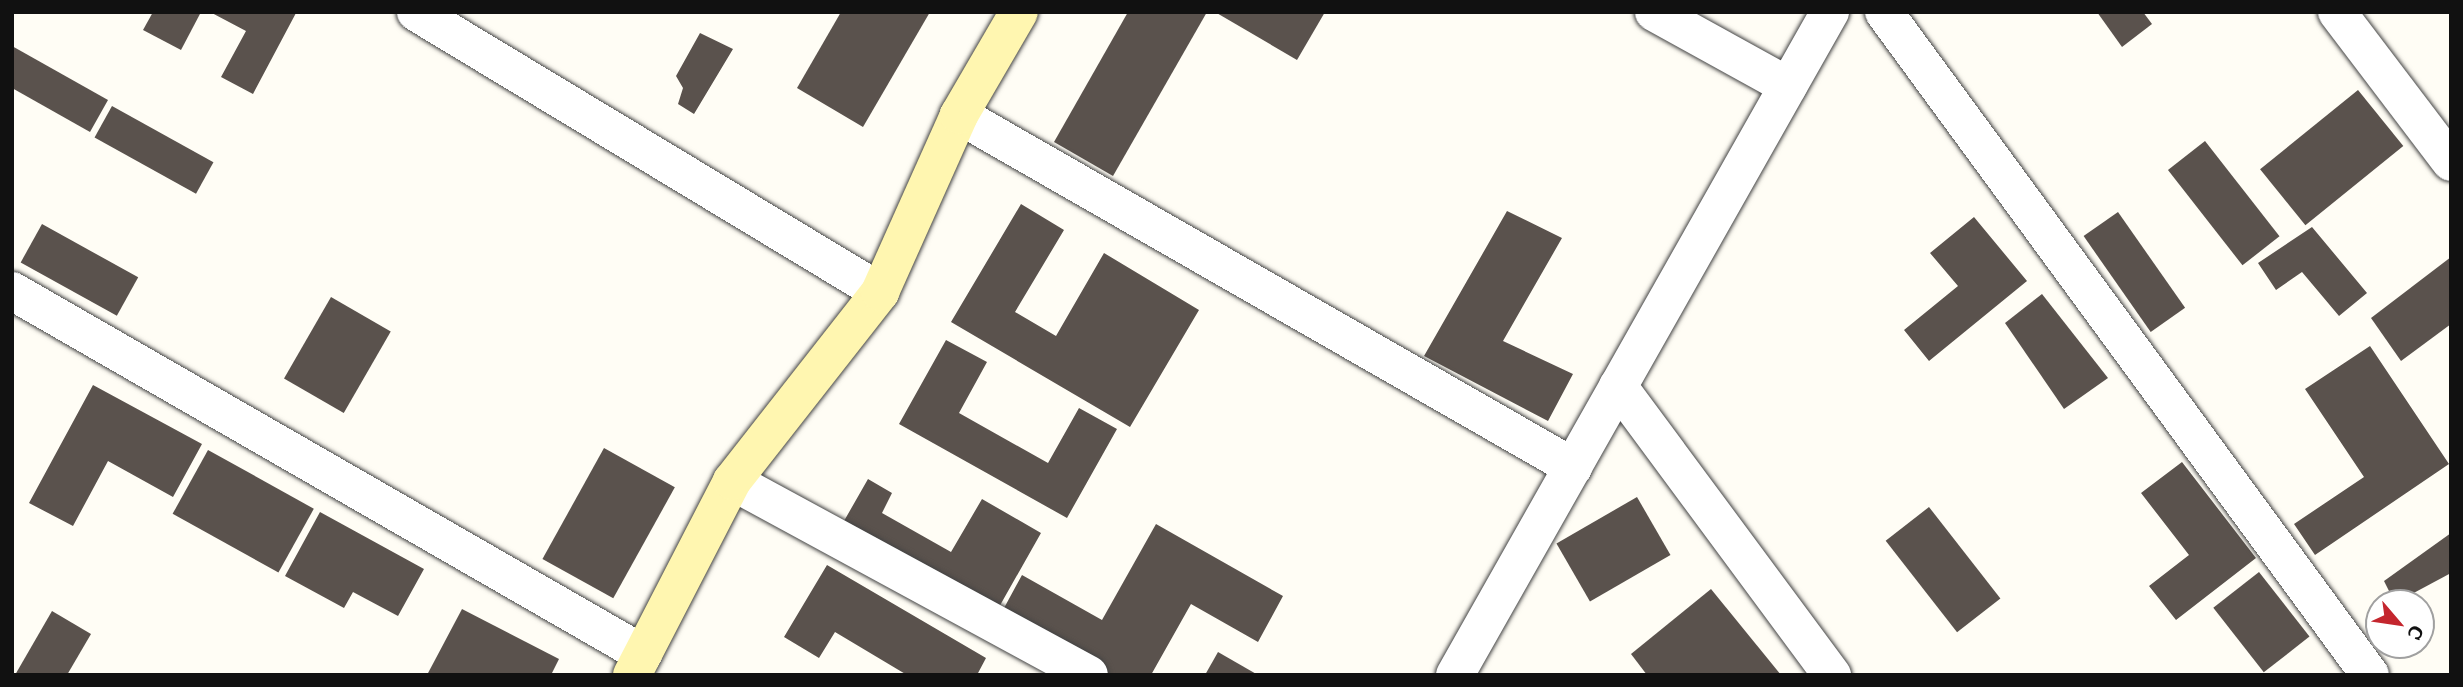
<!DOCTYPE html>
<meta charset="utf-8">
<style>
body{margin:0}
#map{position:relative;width:2463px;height:687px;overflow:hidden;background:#fffdf5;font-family:Literata,serif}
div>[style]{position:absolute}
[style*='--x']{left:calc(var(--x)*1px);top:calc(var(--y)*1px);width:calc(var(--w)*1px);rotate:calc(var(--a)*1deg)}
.building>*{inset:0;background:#5a524d;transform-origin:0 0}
.roads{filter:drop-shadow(0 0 2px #444) drop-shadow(0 0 2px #444)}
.street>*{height:38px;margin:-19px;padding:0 19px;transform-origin:19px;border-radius:19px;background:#fff}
.secondary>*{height:38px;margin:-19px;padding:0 19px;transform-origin:19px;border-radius:19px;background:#fff6b0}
span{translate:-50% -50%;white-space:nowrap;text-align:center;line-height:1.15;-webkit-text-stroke:7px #fff;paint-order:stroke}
.frame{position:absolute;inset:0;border:14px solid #111;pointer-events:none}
.north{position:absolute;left:2365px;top:589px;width:70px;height:70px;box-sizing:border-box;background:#fff;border:2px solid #a0a0a0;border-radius:50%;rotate:119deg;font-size:19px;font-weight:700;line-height:28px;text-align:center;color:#111}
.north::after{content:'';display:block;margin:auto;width:24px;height:32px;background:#c4262e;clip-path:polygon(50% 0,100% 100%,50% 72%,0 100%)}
</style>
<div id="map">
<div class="building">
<i style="clip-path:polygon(153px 12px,201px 12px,181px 50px,143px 30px)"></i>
<i style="clip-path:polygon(210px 12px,296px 13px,253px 94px,221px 77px,246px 31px)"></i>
<i style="clip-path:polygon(841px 12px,930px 12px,863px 127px,797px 88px)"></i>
<i style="clip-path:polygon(1128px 12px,1207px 12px,1113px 176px,1054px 142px)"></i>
<i style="clip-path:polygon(1215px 12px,1325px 12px,1297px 60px)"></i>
<i style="clip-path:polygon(2097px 12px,2143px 12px,2152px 24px,2122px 47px)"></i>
<i style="clip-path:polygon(700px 33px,733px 49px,694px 114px,678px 104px,683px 88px,676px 76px)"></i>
<i style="clip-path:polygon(12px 46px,108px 100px,90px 132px,12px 88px)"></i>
<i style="left:2358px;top:90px;width:72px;height:126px;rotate:51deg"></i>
<i style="left:112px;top:106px;width:116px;height:36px;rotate:29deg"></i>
<i style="left:2205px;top:141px;width:121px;height:47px;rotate:52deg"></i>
<i style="clip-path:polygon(1021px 204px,1064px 230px,1015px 312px,1056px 336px,1104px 253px,1199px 310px,1130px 427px,951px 322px)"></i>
<i style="clip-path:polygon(1507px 211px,1562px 238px,1503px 341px,1573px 374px,1548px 421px,1424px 356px)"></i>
<i style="left:2118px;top:212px;width:117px;height:42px;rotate:55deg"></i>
<i style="clip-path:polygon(1974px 217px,2027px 281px,1929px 361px,1904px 330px,1958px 286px,1930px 253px)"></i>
<i style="left:42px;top:224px;width:110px;height:44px;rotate:29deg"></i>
<i style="clip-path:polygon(2312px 227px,2367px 293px,2339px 316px,2302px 272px,2276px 290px,2258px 263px)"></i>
<i style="clip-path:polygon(2451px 257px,2451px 324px,2401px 361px,2371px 318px)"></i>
<i style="clip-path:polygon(2042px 294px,2108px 378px,2064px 409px,2005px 323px)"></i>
<i style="left:331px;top:297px;width:69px;height:94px;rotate:30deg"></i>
<i style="clip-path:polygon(946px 340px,987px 362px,959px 413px,1048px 463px,1079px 408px,1117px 429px,1067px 518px,899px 424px)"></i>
<i style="clip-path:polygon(2370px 346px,2449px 464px,2315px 555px,2294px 524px,2364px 477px,2305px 389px)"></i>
<i style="clip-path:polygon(93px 385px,202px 444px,173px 497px,108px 461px,73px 526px,29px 503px)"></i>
<i style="left:604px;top:448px;width:81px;height:127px;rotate:29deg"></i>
<i style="left:208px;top:450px;width:121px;height:73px;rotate:29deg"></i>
<i style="clip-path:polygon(2182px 462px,2256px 558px,2176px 620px,2149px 586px,2189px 555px,2141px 493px)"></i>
<i style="clip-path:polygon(868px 479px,892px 493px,882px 513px,951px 552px,982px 499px,1041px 533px,994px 616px,840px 528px)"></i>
<i style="left:1637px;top:497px;width:67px;height:93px;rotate:60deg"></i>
<i style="left:1929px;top:507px;width:116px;height:55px;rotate:52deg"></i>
<i style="clip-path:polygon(320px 512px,424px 569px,398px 616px,353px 592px,344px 608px,285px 576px)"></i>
<i style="clip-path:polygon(1156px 524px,1283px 596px,1258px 642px,1191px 604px,1151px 675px,1093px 675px,997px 621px,1022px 575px,1102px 620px)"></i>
<i style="clip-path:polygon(2451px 533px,2451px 573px,2395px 603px,2384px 581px)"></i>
<i style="clip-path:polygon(827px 565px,986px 658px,977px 675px,907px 675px,835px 632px,819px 658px,784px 637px)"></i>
<i style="left:2259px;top:572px;width:82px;height:58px;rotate:52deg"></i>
<i style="clip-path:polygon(1711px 589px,1781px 675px,1647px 675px,1631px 654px)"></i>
<i style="clip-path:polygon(462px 609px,559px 659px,551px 675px,427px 675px)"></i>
<i style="clip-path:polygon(52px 611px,91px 634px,67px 675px,15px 675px)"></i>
<i style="clip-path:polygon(1218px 652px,1258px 675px,1205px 675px)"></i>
</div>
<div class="roads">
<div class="street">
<i style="--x:416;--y:12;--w:542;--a:31.11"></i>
<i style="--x:1654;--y:12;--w:153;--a:28.9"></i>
<i style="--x:1884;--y:12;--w:822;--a:53.76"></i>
<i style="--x:2337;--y:12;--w:188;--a:52.8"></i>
<i style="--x:959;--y:115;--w:708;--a:29.83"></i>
<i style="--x:12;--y:291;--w:728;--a:29.91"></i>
<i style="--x:1618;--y:386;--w:360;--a:53.5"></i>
<i style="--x:732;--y:481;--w:406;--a:28.5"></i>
<i style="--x:1455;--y:675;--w:762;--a:-60.51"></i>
</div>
<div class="secondary">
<i style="--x:632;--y:675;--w:218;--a:-62.7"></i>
<i style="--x:732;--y:481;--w:240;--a:-51.9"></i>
<i style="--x:880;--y:292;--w:194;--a:-65.9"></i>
<i style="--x:959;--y:115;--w:119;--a:-59.8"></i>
</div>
</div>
<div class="frame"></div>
<div class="north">С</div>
</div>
